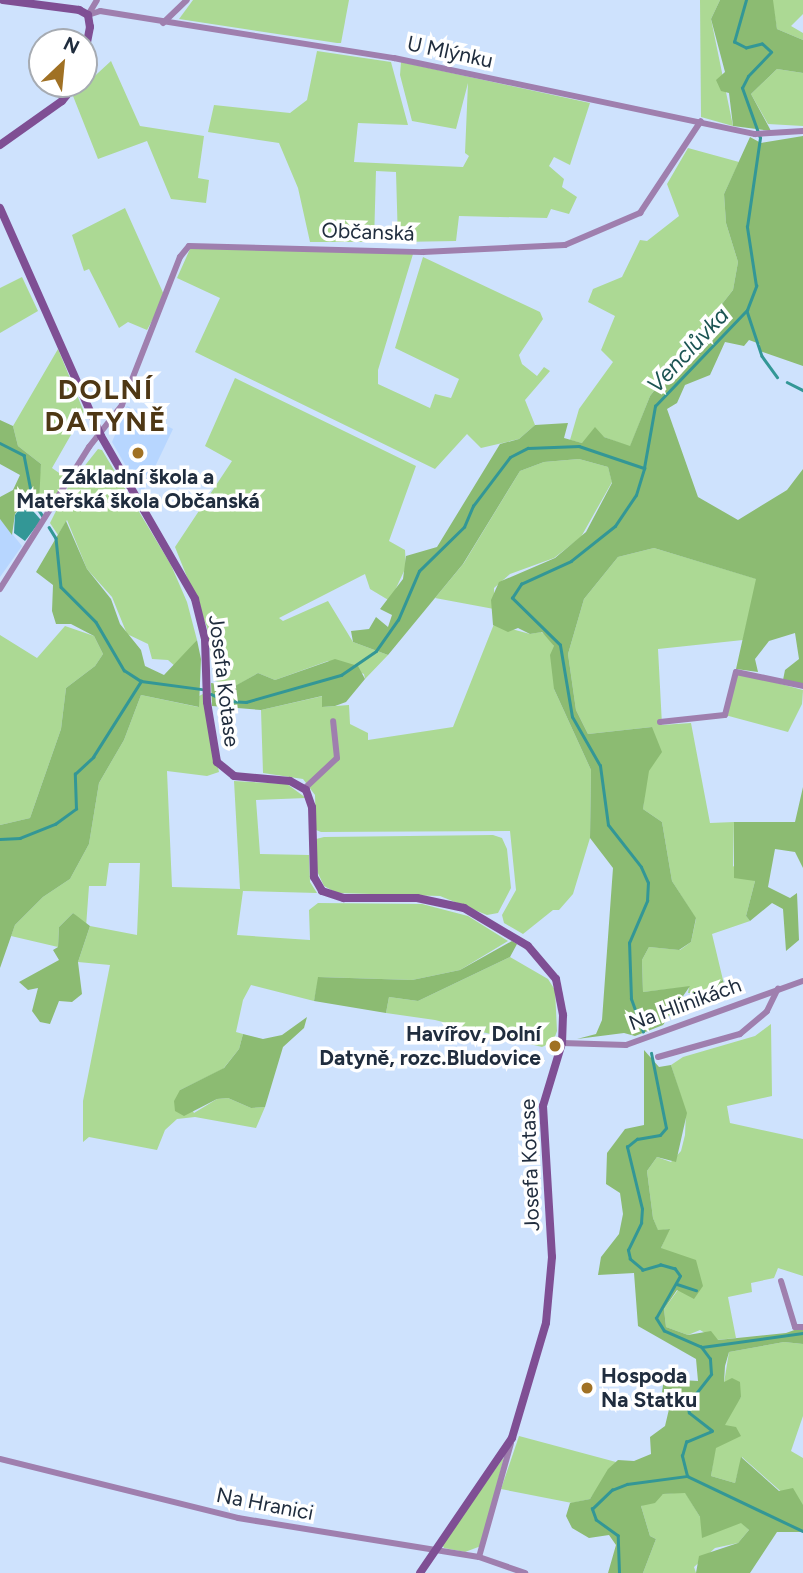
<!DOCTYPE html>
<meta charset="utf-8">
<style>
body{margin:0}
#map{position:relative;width:803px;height:1573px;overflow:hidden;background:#cee2fd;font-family:Figtree,sans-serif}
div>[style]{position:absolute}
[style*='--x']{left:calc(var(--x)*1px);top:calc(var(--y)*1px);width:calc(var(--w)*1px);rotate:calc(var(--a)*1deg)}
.built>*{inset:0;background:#b7d6ff}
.green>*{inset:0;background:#acd994}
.forest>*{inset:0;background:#8cbb72}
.water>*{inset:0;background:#339796}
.stream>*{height:2.5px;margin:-1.25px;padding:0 1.25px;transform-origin:1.25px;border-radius:1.25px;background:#339796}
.street>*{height:6px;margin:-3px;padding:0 3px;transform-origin:3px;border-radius:3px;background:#9f7fae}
.secondary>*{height:8px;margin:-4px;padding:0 4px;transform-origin:4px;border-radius:4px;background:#7f4f94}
.dots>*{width:19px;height:19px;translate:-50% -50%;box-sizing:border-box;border:4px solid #fff;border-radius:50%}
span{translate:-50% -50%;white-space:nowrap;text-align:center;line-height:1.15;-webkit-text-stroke:7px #fff;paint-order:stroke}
.street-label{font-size:21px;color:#202d3e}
.poi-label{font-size:21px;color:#202d3e;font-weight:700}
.right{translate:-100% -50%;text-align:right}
.left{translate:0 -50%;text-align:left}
.water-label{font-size:23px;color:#1c5453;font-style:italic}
.district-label{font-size:28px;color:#4e3714;font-weight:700;letter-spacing:2px}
.north{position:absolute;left:28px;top:28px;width:70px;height:70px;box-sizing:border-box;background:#fff;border:2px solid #a6abb2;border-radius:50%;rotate:26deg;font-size:19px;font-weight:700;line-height:28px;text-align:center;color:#202d3e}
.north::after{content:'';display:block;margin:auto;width:24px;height:32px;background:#a07124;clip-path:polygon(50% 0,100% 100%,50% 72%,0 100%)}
</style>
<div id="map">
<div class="built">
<i style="clip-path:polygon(127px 406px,173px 429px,142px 494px,112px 442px)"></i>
<i style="clip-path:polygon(0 519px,22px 546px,0 577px)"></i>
</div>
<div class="green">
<i style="clip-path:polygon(193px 0,349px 0,341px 43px,337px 43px,179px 19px)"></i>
<i style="clip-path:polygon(700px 0,720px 0,711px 19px,733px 126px,701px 117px)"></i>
<i style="clip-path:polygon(772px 0,803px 0,803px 14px,791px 26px,803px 33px,803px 40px,777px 29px)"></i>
<i style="clip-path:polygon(317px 51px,391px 62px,408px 125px,358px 123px,354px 162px,463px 167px,469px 156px,465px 153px,468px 83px,456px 129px,412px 121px,400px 75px,401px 62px,590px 103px,570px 165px,554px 157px,549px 166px,564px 179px,562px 187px,577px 197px,569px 214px,551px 209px,547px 218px,459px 216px,456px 241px,398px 242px,396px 172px,376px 171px,374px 242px,310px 242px,298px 188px,279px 143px,208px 132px,214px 105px,290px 113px,307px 100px)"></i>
<i style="clip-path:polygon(111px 61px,140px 126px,204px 136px,198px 178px,209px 180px,206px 203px,171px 199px,147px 141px,98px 159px,73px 96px)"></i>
<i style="clip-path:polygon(777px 69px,803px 73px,803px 126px,768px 124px,751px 94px)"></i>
<i style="clip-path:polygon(688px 148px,739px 162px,724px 194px,726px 223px,738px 262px,733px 290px,650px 396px,630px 447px,604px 437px,582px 443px,570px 440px,579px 409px,613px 362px,601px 350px,615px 316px,588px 302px,593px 289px,622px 277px,640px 240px,647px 241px,679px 216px,667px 184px)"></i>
<i style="clip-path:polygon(125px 208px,165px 297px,147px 330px,128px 322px,119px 328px,89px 269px,84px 271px,72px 235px)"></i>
<i style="clip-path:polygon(201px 248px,413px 254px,378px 370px,378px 384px,430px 408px,435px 394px,451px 398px,459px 379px,395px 348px,423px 257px,540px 312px,543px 319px,519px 355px,522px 364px,537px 376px,544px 367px,550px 371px,525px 400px,535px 425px,519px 439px,481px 448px,467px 434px,435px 469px,195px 352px,220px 298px,177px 278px,190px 249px)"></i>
<i style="clip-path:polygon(22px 277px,38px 311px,0 333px,0 288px)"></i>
<i style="clip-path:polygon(58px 349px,84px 412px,52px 468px,62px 475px,69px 471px,46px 514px,37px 499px,41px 464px,18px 446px,13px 426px)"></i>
<i style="clip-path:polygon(235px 378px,416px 466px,389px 541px,405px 550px,406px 567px,390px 601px,370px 589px,365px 574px,279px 618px,283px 621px,328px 601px,353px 642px,388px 655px,365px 679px,364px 674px,328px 661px,275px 680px,258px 673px,236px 686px,215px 681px,207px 627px,175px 547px,232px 461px,205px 446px)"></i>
<i style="clip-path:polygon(98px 449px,102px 450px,171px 565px,187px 602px,197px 640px,176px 667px,168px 660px,152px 659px,148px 644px,127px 634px,112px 597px,87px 569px,67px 520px,58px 535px,50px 523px,68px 487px)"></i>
<i style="clip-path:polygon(579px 459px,608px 467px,612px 482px,581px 537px,554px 558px,510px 574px,494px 588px,494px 609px,435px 598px,464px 563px,520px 471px,544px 462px)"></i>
<i style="clip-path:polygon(654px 548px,757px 579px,743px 640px,658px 649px,662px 725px,691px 723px,710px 823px,734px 822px,733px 866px,755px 881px,746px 916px,750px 921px,712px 934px,723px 980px,699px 993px,688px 993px,689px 987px,643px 992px,642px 960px,649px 947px,680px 950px,691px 942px,696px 919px,672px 881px,662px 822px,643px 809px,652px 727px,588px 734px,576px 710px,568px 654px,584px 599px,618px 557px)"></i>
<i style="clip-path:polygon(494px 624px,530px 634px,541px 632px,549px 638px,554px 646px,554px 689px,591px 770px,590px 838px,573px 894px,559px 910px,553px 910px,523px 934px,504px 923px,502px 915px,516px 890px,510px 831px,321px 832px,316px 830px,315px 795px,303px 779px,263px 773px,261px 710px,323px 696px,322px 707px,349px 705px,350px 724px,368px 733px,368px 740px,453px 727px)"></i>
<i style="clip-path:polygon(65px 626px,94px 636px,103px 654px,95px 666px,66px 688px,61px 729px,30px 818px,0 825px,0 635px,37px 658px)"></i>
<i style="clip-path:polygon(736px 672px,803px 690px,802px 704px,788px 732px,725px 715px)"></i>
<i style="clip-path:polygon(203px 694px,219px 772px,207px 776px,167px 771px,172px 887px,240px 889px,234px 781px,287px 784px,306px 798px,256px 800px,260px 854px,309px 855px,310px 882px,317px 893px,243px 891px,237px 935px,310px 940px,309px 910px,318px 903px,422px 904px,468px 916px,508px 941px,460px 970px,412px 980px,319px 977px,314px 1001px,251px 985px,243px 1000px,236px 1032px,243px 1034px,239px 1049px,223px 1069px,180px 1090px,194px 1113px,217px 1099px,228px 1098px,251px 1108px,265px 1107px,256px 1128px,195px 1117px,177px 1119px,165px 1130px,157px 1150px,89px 1137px,83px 1142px,83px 1101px,110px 965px,78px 962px,90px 926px,137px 935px,140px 863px,109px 863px,106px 886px,89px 886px,86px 927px,73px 913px,59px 927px,58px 947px,11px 936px,15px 925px,43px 897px,70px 879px,89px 844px,99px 783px,124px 740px,141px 695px,198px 707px,199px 696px)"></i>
<i style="clip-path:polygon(493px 835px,502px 838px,507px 849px,511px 888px,498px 913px,487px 915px,440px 896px,337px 893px,324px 886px,317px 871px,316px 839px,324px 837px)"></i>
<i style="clip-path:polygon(510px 957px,548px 979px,555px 990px,557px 1031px,553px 1042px,542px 1047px,435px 1020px,386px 1013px,389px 997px,418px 1001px)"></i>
<i style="clip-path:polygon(771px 1024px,772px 1096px,727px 1106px,730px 1123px,803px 1139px,803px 1276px,778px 1268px,774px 1278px,751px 1283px,752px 1292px,728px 1297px,736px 1338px,717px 1340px,700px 1330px,688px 1335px,666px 1327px,664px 1309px,678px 1290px,661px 1248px,669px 1229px,658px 1231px,653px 1218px,647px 1171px,657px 1157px,671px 1162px,681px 1151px,685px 1135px,686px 1113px,671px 1065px,683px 1057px,755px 1036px)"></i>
<i style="clip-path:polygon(784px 1342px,803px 1344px,803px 1416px,791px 1451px,803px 1458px,803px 1511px,742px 1457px,735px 1483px,711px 1476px,715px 1448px,728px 1414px,741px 1397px,724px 1383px,729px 1352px)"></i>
<i style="clip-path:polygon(519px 1436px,616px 1462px,590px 1499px,572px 1503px,501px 1489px)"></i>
<i style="clip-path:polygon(504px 1457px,481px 1546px,465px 1552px,444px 1548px,442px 1544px)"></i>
<i style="clip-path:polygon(685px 1492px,700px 1517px,742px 1523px,749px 1530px,738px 1543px,715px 1548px,694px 1567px,696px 1573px,643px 1573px,656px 1539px,650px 1536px,641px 1506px,663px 1494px)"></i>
</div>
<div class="forest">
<i style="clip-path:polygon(720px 0,773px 0,777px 29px,803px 40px,803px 73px,777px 69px,751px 94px,771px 131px,733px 126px,729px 93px,721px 91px,716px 80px,725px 72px,711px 19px)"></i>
<i style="clip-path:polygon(803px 136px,803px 366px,760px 351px,760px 344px,749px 340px,744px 346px,725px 342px,710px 375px,685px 385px,677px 403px,667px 409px,698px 497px,738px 520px,787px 490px,803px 469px,803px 686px,783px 680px,785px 670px,799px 659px,795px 633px,769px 641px,755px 659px,758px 672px,736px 669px,756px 579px,654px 548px,618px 557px,584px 599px,568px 654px,576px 710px,588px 734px,652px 727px,662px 752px,649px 771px,643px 809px,662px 822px,672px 881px,696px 918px,691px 942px,679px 950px,649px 947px,642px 960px,643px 992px,690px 986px,663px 1025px,635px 1036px,624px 1033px,577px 1039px,596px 1034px,602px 1020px,613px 868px,590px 838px,591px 770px,554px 689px,550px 655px,554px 646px,542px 632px,530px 634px,518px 628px,508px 632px,493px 625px,491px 600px,499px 582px,555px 558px,586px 532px,612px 483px,608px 467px,579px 459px,544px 462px,520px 471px,463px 564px,388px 655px,353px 642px,351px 631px,369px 629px,376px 617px,388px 627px,392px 615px,380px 609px,403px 579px,406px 556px,437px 547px,500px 444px,519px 439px,535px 425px,568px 423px,564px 438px,582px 443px,595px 427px,604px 437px,630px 446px,650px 396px,733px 290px,738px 262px,726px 223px,724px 194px,750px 137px,761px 143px)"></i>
<i style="clip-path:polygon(0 420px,13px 426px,18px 446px,41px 464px,39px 502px,36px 506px,25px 502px,15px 514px,12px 535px,0 519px,0 497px,13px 490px,20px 475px,0 464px)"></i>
<i style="clip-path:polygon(66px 521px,87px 569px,111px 599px,120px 624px,141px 650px,145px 666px,164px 675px,197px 640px,201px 659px,199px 707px,141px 695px,124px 740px,99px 783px,89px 844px,70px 879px,43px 897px,15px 925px,0 968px,0 825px,30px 818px,61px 729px,66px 688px,95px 666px,103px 654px,94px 636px,71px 624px,56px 624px,52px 611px,53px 585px,36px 572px)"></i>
<i style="clip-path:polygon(335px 659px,358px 666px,365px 679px,346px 702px,335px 706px,322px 707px,322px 696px,261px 710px,212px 706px,211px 683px,235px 686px,258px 673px,275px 680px)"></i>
<i style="clip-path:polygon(803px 787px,803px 868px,795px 852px,775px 849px,768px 887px,790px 898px,797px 893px,799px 940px,786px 951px,783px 909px,772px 903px,750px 921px,746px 916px,755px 881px,734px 878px,734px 822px,795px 822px)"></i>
<i style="clip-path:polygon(73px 913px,90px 926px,78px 962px,82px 994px,72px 1002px,59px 1001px,50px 1024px,40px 1022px,32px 1011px,38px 988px,28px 990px,19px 982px,59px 960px,53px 950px,58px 947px,59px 927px)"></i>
<i style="clip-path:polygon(512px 941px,517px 944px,510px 957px,418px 1001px,389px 997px,386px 1013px,314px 1001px,318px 977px,412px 980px,460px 970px)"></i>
<i style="clip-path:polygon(723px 980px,728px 998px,678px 1016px,699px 993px)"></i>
<i style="clip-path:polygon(307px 1017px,304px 1028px,283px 1047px,265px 1107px,251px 1108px,228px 1098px,217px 1099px,184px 1116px,175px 1111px,174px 1101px,180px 1090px,224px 1068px,239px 1049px,243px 1034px,263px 1039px,282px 1035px)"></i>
<i style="clip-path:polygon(644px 1050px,659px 1067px,671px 1065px,687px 1113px,676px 1162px,657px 1157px,647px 1171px,653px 1218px,658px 1230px,670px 1229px,661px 1248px,696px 1260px,703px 1286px,694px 1299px,677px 1290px,664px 1309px,666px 1327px,688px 1335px,711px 1331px,718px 1340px,786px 1333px,803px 1327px,803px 1344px,784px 1342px,729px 1352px,725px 1366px,724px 1382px,732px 1378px,740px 1382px,741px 1397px,725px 1425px,736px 1427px,741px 1436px,716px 1448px,711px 1476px,735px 1483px,741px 1457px,779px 1491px,793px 1488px,803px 1505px,803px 1532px,777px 1532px,750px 1573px,696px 1573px,699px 1556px,738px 1543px,749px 1530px,741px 1523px,702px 1538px,700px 1517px,685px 1493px,663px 1494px,655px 1503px,641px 1506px,650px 1536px,656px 1539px,643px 1573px,608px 1573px,616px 1545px,609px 1535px,589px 1538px,572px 1528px,566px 1516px,570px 1503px,590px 1499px,608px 1469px,618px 1460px,634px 1461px,651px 1454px,650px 1437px,665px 1426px,670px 1405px,662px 1392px,664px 1379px,698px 1381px,696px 1359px,638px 1326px,634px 1273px,598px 1275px,601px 1257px,619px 1234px,623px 1214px,620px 1193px,606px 1184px,607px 1153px,625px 1129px,644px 1125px)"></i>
</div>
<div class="water">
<i style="clip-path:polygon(25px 502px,41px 520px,25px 541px,14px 533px,15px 515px)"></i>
</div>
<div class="stream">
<i style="--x:747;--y:311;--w:47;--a:71.6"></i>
<i style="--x:762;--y:356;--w:26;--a:54"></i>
<i style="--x:787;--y:382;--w:18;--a:27"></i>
<i style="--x:0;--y:443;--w:27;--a:27"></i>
<i style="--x:24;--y:455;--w:47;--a:78.9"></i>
<i style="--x:33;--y:501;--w:17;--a:57"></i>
<i style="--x:49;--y:527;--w:13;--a:58"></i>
<i style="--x:56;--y:538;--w:49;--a:84.2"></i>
<i style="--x:61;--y:587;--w:49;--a:45"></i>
<i style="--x:96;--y:622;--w:56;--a:59.7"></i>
<i style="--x:124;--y:670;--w:20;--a:33"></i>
<i style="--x:211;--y:694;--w:17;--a:25"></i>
<i style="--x:226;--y:701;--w:20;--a:3"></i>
<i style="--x:246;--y:702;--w:99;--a:-15.9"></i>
<i style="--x:341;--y:675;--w:42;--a:-34.4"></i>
<i style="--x:376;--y:651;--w:38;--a:-55"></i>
<i style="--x:398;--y:620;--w:53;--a:-66.8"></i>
<i style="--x:419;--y:571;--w:63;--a:-44.4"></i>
<i style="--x:464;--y:527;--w:23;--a:-67"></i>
<i style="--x:473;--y:506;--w:61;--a:-52.9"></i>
<i style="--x:510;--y:457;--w:20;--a:-27"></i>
<i style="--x:528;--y:448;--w:51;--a:-2.2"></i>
<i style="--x:579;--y:446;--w:69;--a:18.7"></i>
<i style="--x:644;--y:468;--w:63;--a:-79.9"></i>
<i style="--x:655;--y:406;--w:133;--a:-46.2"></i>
<i style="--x:747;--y:310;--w:26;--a:-69"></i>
<i style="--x:756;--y:286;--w:60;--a:-98.7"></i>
<i style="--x:747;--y:227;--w:90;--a:-81.7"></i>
<i style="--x:760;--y:138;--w:53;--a:-109.8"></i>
<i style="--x:742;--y:88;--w:13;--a:-63"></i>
<i style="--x:748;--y:76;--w:33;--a:-46"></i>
<i style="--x:771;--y:52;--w:12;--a:-138"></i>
<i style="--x:762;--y:44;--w:16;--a:166"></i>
<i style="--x:746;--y:48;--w:13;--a:-153"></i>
<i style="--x:734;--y:42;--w:44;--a:-74.1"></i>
<i style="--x:0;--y:839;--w:20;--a:-3"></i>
<i style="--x:20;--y:838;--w:38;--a:-22"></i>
<i style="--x:55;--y:824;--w:26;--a:-36"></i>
<i style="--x:76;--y:809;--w:35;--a:-92"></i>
<i style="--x:75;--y:774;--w:25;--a:-43"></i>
<i style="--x:93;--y:757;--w:90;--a:-57.7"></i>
<i style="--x:141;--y:681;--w:61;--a:7.6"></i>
<i style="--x:643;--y:1032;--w:35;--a:-110"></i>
<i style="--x:631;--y:999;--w:56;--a:-92"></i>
<i style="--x:629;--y:943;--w:46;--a:-66.8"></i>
<i style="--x:647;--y:901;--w:18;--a:-87"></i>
<i style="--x:648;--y:883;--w:17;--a:-114"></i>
<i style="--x:641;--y:867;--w:53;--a:-128.2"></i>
<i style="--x:608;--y:825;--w:60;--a:-97.7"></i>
<i style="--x:600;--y:766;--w:56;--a:-119.7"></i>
<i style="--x:572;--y:717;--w:73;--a:-99.5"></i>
<i style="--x:560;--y:645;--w:67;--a:-135.6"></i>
<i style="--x:512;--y:598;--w:17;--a:-57"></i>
<i style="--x:521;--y:584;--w:55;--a:-24.7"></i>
<i style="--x:571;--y:561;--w:56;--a:-38.5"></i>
<i style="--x:615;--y:526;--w:37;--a:-56"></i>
<i style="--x:636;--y:495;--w:28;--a:-73"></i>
<i style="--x:677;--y:1284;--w:20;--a:18"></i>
<i style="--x:702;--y:1347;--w:102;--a:-7.9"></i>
<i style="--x:687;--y:1476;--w:128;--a:25.4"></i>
<i style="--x:619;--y:1573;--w:37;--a:-92"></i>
<i style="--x:618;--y:1536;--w:27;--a:-144"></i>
<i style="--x:596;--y:1520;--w:12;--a:-110"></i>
<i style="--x:592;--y:1509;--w:28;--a:-44"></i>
<i style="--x:612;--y:1490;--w:16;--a:-22"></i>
<i style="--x:627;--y:1484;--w:61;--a:-7.6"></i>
<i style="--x:687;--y:1476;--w:21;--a:-104"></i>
<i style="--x:682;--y:1456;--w:15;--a:-74"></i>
<i style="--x:686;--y:1442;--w:28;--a:-23"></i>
<i style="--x:712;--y:1431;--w:29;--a:-142"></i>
<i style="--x:689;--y:1413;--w:8;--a:-104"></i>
<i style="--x:687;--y:1405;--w:39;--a:-52"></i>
<i style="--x:711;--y:1374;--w:15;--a:-94"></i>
<i style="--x:710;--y:1359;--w:15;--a:-127"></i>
<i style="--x:701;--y:1347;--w:40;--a:-156.6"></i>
<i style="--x:664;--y:1331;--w:15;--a:-122"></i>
<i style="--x:656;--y:1318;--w:48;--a:-60.3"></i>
<i style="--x:680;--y:1276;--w:9;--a:-126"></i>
<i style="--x:675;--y:1269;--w:15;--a:-164"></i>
<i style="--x:661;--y:1265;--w:19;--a:164"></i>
<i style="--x:643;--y:1270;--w:17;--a:-140"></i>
<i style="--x:630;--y:1259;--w:9;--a:-103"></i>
<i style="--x:628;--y:1250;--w:30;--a:-64"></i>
<i style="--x:641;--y:1223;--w:14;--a:-86"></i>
<i style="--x:642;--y:1209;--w:64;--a:-103.6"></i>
<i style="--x:627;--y:1147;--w:13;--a:-39"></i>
<i style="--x:637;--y:1139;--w:23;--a:-10"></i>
<i style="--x:660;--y:1135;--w:9;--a:-49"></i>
<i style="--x:666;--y:1128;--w:76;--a:-101.3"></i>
</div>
<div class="street">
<i style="--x:88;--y:15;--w:13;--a:-18"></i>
<i style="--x:100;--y:11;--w:298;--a:9.1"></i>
<i style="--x:394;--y:58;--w:369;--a:11.9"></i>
<i style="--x:755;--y:134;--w:48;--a:-3.6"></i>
<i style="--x:88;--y:15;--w:17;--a:-59"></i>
<i style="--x:163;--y:23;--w:33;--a:-44"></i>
<i style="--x:0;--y:589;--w:168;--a:-57.9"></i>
<i style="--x:89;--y:447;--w:53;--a:-51.8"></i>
<i style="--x:122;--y:405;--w:159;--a:-68.6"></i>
<i style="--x:180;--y:257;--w:14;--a:-51"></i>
<i style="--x:189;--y:246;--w:234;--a:1.5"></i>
<i style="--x:423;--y:252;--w:142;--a:-2.8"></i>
<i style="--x:565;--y:245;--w:82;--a:-23.1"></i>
<i style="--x:640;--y:213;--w:110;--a:-56.5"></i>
<i style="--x:660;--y:722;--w:65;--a:-6.1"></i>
<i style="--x:725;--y:715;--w:44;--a:-75.7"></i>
<i style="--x:736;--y:672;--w:68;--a:11.8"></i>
<i style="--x:304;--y:789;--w:45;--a:-43.2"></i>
<i style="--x:337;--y:758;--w:37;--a:-96"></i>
<i style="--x:562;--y:1043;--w:64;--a:1.8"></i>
<i style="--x:626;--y:1045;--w:188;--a:-19.9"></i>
<i style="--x:658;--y:1057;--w:85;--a:-15.7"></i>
<i style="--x:740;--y:1034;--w:35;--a:-40"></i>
<i style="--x:767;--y:1011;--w:25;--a:-64"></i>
<i style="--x:781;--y:1281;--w:48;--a:73.1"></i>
<i style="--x:795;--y:1327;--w:8;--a:0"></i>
<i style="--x:0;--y:1459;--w:245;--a:13.9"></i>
<i style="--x:238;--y:1518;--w:244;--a:9.2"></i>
<i style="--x:479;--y:1557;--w:49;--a:19.2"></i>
<i style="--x:479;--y:1557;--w:118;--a:-74.3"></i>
</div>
<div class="secondary">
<i style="--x:3;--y:0;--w:77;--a:7.5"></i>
<i style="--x:79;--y:10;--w:10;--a:29"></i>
<i style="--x:88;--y:15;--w:12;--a:81"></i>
<i style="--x:90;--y:27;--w:32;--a:101"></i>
<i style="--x:0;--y:145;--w:76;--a:-35.4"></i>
<i style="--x:62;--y:101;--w:22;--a:-51"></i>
<i style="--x:0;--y:208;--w:249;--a:66.1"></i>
<i style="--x:101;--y:436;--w:188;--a:60"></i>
<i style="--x:195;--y:599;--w:41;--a:76"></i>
<i style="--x:205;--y:639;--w:63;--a:88.2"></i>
<i style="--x:207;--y:702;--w:61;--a:80.5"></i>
<i style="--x:217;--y:762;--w:22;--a:39"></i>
<i style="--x:234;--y:776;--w:56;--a:5.1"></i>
<i style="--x:290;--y:781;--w:18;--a:29"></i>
<i style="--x:306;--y:790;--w:18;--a:71"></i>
<i style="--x:312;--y:807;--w:70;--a:88.4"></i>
<i style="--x:314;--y:877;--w:16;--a:60"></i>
<i style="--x:322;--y:891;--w:23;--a:18"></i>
<i style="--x:344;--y:898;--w:73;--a:0"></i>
<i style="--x:417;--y:898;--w:48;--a:12"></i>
<i style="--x:464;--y:908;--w:74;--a:30.7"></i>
<i style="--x:528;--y:946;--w:43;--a:49.7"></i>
<i style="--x:556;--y:979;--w:37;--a:79"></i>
<i style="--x:563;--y:1015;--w:28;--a:92"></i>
<i style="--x:562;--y:1043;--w:66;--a:106.8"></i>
<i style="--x:543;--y:1106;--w:151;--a:86.6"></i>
<i style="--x:552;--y:1257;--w:66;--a:95.2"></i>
<i style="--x:546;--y:1323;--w:120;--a:106.5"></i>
<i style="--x:512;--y:1438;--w:163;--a:124.3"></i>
</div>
<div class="dots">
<i style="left:138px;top:453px;background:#a07124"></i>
<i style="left:555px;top:1046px;background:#a07124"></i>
<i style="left:587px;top:1388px;background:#a07124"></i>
</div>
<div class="street-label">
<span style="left:450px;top:52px;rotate:12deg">U Mlýnku</span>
<span style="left:368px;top:232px;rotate:2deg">Občanská</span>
<span style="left:224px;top:681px;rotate:83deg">Josefa Kotase</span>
<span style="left:685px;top:1004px;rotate:-20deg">Na Hlinikách</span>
<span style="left:530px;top:1165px;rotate:-92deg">Josefa Kotase</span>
<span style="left:265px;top:1504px;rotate:11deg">Na Hranici</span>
</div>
<div class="poi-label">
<span style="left:138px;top:489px">Základní škola a<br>Mateřská škola Občanská</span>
<span class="right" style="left:541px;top:1046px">Havířov, Dolní<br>Datyně, rozc.Bludovice</span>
<span class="left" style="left:601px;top:1388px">Hospoda<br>Na Statku</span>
</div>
<div class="water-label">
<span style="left:688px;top:350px;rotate:-47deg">Venclůvka</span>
</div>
<div class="district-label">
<span style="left:106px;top:405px">DOLNÍ<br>DATYNĚ</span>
</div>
<div class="north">N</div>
</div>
